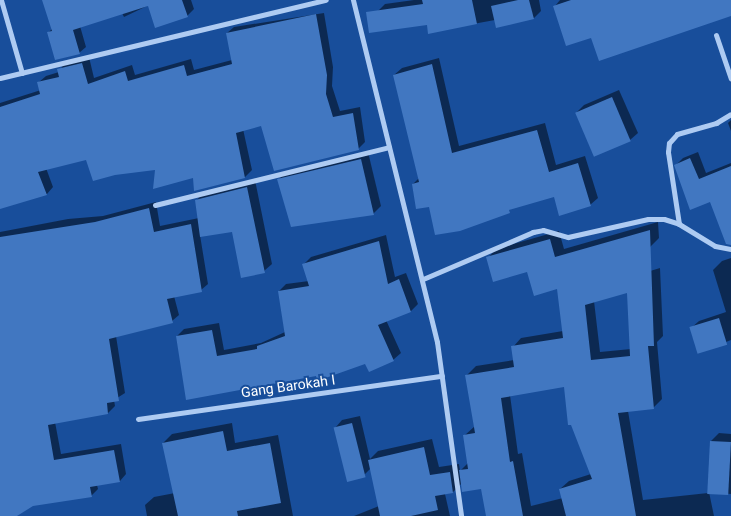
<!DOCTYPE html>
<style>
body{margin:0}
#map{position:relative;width:731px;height:516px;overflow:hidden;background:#184e9b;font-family:Roboto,sans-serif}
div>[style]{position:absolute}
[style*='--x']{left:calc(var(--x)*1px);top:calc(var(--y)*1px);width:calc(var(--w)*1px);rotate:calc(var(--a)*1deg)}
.shadow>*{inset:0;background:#0007}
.building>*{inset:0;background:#4177c1;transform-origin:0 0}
.street>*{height:5px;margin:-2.5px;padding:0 2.5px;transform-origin:2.5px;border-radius:2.5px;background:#aecbf2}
span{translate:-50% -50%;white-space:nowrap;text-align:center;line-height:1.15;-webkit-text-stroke:4px #184e9b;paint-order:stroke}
.street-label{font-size:14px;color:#fff}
</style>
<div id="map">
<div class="shadow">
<i style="clip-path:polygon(44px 0,191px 0,194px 9px,187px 16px,149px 5px,124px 17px,122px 13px,80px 26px,86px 47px,79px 53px,49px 32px,53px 28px)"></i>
<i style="clip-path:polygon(414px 0,539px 0,541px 11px,534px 18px,497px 26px,495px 20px,429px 32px,428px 24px,378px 11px,385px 4px)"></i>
<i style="clip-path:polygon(560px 0,731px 0,731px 15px,592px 36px,555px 6px)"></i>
<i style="clip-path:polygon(324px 13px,333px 67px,332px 86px,340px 111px,360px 107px,365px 142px,358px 149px,261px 125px,243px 129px,252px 170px,245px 177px,195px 189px,194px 176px,87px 158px,46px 168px,53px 187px,47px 194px,0 208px,0 103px,41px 90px,39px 82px,46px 76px,59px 72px,65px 62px,89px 57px,94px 78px,132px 65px,135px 75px,191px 59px,194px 70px,232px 60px,227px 33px,234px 27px)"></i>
<i style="clip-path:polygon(439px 58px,459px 146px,545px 123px,556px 165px,585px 156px,598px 198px,590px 205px,554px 196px,513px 208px,460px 230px,430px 206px,413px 184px,420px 177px,394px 75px,402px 68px)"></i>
<i style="clip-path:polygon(619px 90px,638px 133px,630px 140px,577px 112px,584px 105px)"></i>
<i style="clip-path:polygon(731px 120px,731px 131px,728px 123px)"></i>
<i style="clip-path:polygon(368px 152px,381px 206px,373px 214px,278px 180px,286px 172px)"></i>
<i style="clip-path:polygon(698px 152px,706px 173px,731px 163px,731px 208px,710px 201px,676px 165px,683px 158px)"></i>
<i style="clip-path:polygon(255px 180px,272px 264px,264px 271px,233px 231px,200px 235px,208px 284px,201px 290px,174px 296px,179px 315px,172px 321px,116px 336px,125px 393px,114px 400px,115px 406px,108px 413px,55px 422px,61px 454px,121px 444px,126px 474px,120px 481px,97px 485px,98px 489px,91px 496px,32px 504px,15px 516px,0 516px,0 232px,68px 219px,103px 216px,156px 202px,160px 226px,199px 218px,197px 200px,204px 192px)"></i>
<i style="clip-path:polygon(evenodd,658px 222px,659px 238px,650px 247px,637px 275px,660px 268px,663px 336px,657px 342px,662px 399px,653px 408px,628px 411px,643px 500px,708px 493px,711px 441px,719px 433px,731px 434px,731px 494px,709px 492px,714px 516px,487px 516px,482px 488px,462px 483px,453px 492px,445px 494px,450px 516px,354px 516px,379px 506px,371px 468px,364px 475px,335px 428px,342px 420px,360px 416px,370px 459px,378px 451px,432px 439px,439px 467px,459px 464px,460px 471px,468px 463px,465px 435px,475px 426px,467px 375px,476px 366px,514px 360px,513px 347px,521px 338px,563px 331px,558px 287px,527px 271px,488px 258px,496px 249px,559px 231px,564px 249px,658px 222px,628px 288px,631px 349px,600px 352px,594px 301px,628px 288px,658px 222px,565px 386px,591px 474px,569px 481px,560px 489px,563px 498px,531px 506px,522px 453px,518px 454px,510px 395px,565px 386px)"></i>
<i style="clip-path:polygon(386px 235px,395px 277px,406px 273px,418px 304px,411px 311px,386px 320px,401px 353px,393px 360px,370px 370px,366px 362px,317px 375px,187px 398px,177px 336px,184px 329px,219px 323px,224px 350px,261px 343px,285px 332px,279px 291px,286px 284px,309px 281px,304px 264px,311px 257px)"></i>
<i style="clip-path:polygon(731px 258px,731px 340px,698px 353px,691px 328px,699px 321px,726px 312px,713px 270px,722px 261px)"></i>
<i style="clip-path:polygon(232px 423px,235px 443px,278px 435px,293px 516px,147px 516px,145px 505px,154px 497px,175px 493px,163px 443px,172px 434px)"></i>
</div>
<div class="building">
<i style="clip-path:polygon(42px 0,182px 0,188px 17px,155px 28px,148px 6px,73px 30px,80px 54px,55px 60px,47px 32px,52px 31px)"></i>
<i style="clip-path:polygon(422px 0,472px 0,477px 24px,428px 34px,427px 25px,369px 33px,366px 12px,423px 4px)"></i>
<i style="clip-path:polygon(518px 0,529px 0,534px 19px,496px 28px,491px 6px)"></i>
<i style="clip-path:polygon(571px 0,731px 0,731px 16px,599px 61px,591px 38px,566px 46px,553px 6px)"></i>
<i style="clip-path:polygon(316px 14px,327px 75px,326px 94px,333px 117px,353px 113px,359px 150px,274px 171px,261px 126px,236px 133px,245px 178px,194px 191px,193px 178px,153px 189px,155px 170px,115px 175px,93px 181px,86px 160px,38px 172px,47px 195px,0 209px,0 107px,40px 94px,37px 82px,59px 77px,57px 69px,82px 63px,88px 84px,125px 71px,128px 81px,184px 65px,187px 76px,232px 64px,226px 33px)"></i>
<i style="clip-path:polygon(432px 64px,452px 153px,537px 130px,549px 172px,578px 163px,591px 206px,559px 216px,554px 197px,509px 210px,510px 213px,460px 231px,435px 235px,429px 207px,416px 209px,412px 184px,419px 182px,393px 75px)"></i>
<i style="left:612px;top:97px;width:48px;height:40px;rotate:67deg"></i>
<i style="clip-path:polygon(690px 158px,699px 179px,731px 166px,731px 245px,726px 244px,710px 202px,690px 210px,674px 165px)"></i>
<i style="clip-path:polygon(361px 159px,374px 215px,291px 227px,277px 179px)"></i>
<i style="clip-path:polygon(247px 187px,265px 273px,241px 278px,232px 232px,200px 237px,195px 200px)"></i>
<i style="clip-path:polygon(149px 208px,154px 232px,191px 224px,202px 292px,167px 299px,173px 323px,109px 339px,119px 401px,107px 403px,108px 414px,48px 425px,54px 460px,114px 450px,120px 482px,90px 487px,92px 497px,33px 506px,17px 516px,0 516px,0 237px,95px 222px)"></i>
<i style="clip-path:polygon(evenodd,650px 230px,654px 346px,648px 346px,654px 409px,618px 413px,636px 516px,566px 516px,559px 489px,592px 479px,571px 425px,568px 425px,564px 387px,501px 398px,510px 462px,513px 461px,523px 516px,486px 516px,481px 489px,462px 492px,459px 470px,468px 469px,463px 435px,475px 433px,465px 375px,514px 367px,511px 346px,563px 338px,557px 289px,534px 296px,527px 272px,493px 282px,486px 257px,550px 239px,555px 257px,650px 230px,627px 293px,630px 356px,591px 360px,585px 305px,627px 293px)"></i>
<i style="clip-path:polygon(379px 241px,388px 284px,399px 279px,411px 312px,378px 325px,394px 361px,369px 372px,365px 364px,317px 381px,316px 376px,186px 400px,176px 336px,212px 330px,217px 356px,257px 349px,257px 346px,285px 336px,278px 291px,309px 286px,302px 264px)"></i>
<i style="left:719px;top:318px;width:28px;height:31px;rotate:73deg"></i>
<i style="left:352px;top:423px;width:56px;height:19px;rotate:76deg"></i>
<i style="clip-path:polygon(223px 431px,227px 451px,270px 443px,281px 503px,237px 511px,238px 516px,178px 516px,162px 443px)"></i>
<i style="left:710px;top:441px;width:21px;height:53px;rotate:3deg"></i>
<i style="clip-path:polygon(424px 447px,430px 475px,450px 472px,453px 493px,435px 496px,438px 510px,411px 516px,380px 516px,368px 460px)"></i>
</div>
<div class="street">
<i style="--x:1;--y:0;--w:76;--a:74"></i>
<i style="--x:353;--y:0;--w:352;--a:76.2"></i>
<i style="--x:437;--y:342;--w:176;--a:82.1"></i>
<i style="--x:716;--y:35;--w:46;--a:71.2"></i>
<i style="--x:0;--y:78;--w:335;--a:-13.5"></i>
<i style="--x:155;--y:205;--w:241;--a:-13.9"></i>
<i style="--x:679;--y:224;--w:73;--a:-98.7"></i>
<i style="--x:668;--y:152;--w:9;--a:-84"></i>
<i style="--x:669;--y:143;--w:12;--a:-48"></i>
<i style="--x:677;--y:134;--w:41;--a:-15.8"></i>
<i style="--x:716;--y:123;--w:17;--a:-31"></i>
<i style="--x:423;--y:279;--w:120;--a:-23.1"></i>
<i style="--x:533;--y:232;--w:10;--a:-11"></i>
<i style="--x:543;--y:230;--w:26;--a:16"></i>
<i style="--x:568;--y:237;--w:82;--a:-12.7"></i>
<i style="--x:648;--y:219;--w:16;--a:0"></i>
<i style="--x:664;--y:219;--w:16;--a:18"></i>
<i style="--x:679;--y:224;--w:42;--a:31.4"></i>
<i style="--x:715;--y:246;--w:16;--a:11"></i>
<i style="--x:138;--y:419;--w:307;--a:-8.1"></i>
</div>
<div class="street-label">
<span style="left:288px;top:386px;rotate:-8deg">Gang Barokah I</span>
</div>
</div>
